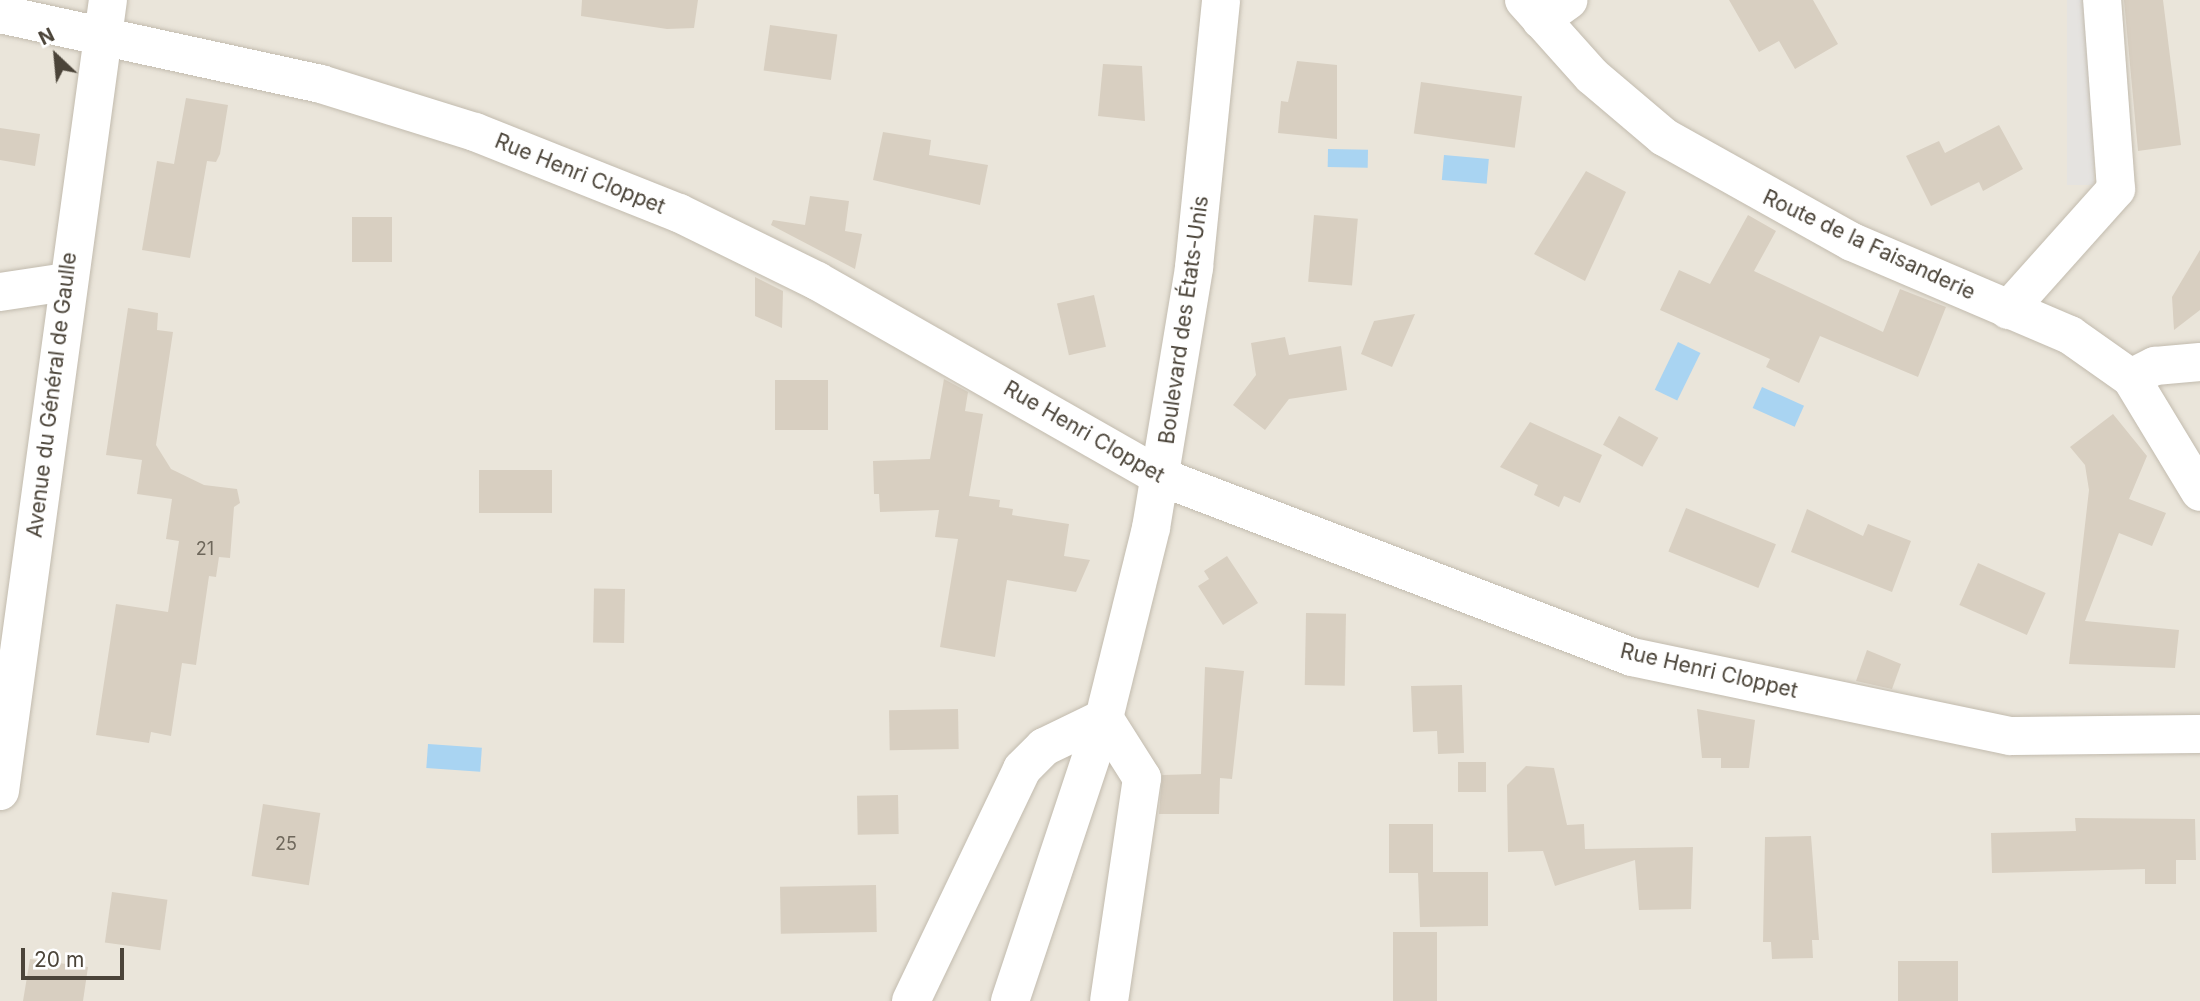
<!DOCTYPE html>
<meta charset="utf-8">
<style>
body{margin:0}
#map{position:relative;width:2200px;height:1001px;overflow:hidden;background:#f6f3ec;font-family:Inter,sans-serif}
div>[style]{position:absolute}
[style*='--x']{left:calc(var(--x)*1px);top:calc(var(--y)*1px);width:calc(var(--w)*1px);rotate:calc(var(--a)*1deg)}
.residential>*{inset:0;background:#eae5da;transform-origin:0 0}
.parking>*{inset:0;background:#e5e3e0;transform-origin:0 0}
.water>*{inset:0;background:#a9d4f2;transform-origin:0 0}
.building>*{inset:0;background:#d8cfc1;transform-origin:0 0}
.roads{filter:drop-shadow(0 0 2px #c2bbae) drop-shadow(0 0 2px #c2bbae)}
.minor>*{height:38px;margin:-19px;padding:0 19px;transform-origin:19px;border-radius:19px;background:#fff}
span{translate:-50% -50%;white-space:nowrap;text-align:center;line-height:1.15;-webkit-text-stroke:5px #fff;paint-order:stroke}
.number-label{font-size:18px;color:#6e675b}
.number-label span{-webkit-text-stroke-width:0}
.street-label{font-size:21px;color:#4b4439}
.north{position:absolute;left:21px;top:21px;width:70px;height:70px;-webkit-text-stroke:5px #fff;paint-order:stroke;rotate:334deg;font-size:19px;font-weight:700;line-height:28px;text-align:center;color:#4b4439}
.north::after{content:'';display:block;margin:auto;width:24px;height:32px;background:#4b4439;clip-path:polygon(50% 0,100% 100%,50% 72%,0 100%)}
.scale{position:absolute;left:21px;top:948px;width:103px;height:32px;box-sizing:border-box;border:4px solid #4b4439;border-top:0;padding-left:9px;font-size:21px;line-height:24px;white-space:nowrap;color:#4b4439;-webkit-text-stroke:5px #fff;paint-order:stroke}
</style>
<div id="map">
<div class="residential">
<i style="left:0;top:0;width:2200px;height:1001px"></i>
</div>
<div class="parking">
<i style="left:2067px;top:0;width:27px;height:185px"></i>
</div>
<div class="water">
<i style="left:1328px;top:149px;width:40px;height:18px;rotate:1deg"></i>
<i style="left:1444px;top:155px;width:45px;height:25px;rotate:5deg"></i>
<i style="left:1678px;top:342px;width:25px;height:53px;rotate:26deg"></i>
<i style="left:1762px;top:387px;width:46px;height:23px;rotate:24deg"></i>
<i style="left:428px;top:744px;width:54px;height:24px;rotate:4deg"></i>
</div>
<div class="building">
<i style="clip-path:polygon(582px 0,698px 0,694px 28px,667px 29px,581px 16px)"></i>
<i style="clip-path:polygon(1729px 0,1813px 0,1838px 44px,1795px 69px,1779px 41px,1759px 52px)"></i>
<i style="clip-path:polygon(2124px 0,2163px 0,2181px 145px,2138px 151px)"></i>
<i style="left:770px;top:25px;width:68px;height:46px;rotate:8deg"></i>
<i style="clip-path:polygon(1297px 61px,1337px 65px,1337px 139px,1278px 133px,1281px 101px,1288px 102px)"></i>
<i style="clip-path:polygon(1103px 64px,1142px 66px,1145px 121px,1098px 116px)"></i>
<i style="left:1421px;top:82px;width:102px;height:52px;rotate:8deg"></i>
<i style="clip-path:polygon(186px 98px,228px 105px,220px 154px,216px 162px,207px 161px,190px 258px,142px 250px,157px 161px,174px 164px)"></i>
<i style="clip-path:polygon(1999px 125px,2023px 169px,1983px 191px,1979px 182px,1931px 206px,1906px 156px,1939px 141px,1945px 153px)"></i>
<i style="clip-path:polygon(0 128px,40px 134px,35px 166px,0 160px)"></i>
<i style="clip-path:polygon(883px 132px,931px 140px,929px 155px,988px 165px,980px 205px,873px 180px)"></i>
<i style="clip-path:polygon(1586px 171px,1626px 192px,1585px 281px,1534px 254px)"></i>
<i style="clip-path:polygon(810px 196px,849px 201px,845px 231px,862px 234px,855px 269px,771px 225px,773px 220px,805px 225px)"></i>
<i style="left:1314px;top:215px;width:44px;height:67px;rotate:5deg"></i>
<i style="clip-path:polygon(1748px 215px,1776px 231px,1754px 271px,1883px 332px,1900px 289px,1946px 307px,1918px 377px,1820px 336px,1799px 383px,1766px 367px,1770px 359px,1660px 310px,1679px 270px,1710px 284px)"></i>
<i style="left:352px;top:217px;width:40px;height:45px"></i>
<i style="clip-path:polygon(2200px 250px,2200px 310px,2174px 330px,2172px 297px)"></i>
<i style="clip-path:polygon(755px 277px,783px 291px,782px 328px,755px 316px)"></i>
<i style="left:1094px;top:295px;width:53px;height:38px;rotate:77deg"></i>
<i style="clip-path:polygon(128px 308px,158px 313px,157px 330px,173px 332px,156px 445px,171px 469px,204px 485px,237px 489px,240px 503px,234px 507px,230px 558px,219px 557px,216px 577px,209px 576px,196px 665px,182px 663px,171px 736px,151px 732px,149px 743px,96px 735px,116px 604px,168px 612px,179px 541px,166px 539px,172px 499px,137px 494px,142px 460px,106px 455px)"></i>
<i style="clip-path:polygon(1415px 314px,1392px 367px,1361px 354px,1374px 321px)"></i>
<i style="clip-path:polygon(1285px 337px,1289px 355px,1341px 346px,1347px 390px,1289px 399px,1265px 430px,1233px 405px,1256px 375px,1251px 343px)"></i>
<i style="clip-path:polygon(944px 379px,968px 392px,965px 411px,983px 414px,969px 496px,1000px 500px,999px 507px,1013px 509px,1012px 515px,1069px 524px,1064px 556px,1090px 560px,1076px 592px,1007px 580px,995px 657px,940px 647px,958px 539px,935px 537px,939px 510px,880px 512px,879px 494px,874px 494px,873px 461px,930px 459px)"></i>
<i style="left:775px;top:380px;width:53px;height:50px"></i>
<i style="clip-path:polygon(2113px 414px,2147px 456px,2129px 499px,2166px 513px,2152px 546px,2119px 533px,2085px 621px,2179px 630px,2175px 668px,2069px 664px,2089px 490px,2085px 465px,2070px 447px)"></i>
<i style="left:1619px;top:416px;width:45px;height:33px;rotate:29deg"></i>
<i style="clip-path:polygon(1530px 422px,1602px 455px,1580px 503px,1564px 496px,1559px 507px,1534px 495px,1538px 485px,1500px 467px)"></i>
<i style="left:479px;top:470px;width:73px;height:43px"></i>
<i style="left:1686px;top:508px;width:97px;height:47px;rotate:22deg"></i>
<i style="clip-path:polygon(1807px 509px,1863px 536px,1868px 524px,1911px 541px,1892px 592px,1791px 552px)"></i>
<i style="clip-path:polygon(1227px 556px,1258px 603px,1223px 625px,1198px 586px,1209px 579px,1204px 571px)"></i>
<i style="left:1978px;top:563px;width:74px;height:46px;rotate:24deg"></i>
<i style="left:625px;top:589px;width:54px;height:31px;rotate:91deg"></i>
<i style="left:1306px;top:613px;width:40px;height:72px;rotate:1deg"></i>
<i style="clip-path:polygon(1867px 650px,1901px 664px,1892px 689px,1856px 681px)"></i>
<i style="clip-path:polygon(1205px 667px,1244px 671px,1232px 779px,1220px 778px,1219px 814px,1159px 814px,1162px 775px,1201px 774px)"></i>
<i style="clip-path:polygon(1462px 685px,1464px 753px,1438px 754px,1437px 731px,1413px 732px,1411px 686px)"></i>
<i style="left:958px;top:709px;width:40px;height:69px;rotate:89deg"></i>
<i style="clip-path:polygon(1697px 709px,1755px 720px,1749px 768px,1721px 768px,1721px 758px,1702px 758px)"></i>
<i style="left:1458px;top:762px;width:28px;height:30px"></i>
<i style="clip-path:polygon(1526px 766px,1554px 768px,1567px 825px,1584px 824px,1585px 849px,1693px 847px,1691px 909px,1639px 910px,1635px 860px,1555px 886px,1543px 851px,1508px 852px,1507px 785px)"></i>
<i style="left:898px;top:795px;width:39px;height:41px;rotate:89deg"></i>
<i style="left:263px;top:804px;width:58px;height:73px;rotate:9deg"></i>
<i style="clip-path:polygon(2075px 818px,2195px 819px,2196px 860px,2176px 860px,2176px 884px,2145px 884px,2145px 869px,1992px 873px,1991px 833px,2076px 831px)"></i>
<i style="clip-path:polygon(1389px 824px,1433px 824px,1433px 872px,1488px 872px,1488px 926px,1420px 927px,1418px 873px,1389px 873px)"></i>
<i style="clip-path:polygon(1811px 836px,1819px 940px,1812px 940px,1813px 958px,1772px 959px,1771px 942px,1763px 942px,1765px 837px)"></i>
<i style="left:876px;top:885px;width:47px;height:96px;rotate:89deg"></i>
<i style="left:112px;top:892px;width:56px;height:51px;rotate:8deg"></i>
<i style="left:1393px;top:932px;width:44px;height:69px"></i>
<i style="clip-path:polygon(30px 959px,88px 967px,83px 1001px,23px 1001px)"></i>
<i style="left:1958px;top:961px;width:40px;height:60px;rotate:90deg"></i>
</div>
<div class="roads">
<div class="minor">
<i style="--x:1524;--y:0;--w:102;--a:48.2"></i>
<i style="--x:1592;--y:76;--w:94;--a:40.3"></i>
<i style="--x:1664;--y:137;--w:215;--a:29.2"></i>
<i style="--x:1852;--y:242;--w:237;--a:23.1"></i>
<i style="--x:2070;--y:335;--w:75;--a:35.2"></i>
<i style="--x:2131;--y:378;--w:133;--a:58.8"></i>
<i style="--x:0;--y:14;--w:329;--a:12.3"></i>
<i style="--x:321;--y:84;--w:161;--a:17.3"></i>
<i style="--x:475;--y:132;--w:219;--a:21.7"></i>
<i style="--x:679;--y:213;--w:154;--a:26.2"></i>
<i style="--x:817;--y:281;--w:396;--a:29.7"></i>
<i style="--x:1161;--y:477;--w:504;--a:20.92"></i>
<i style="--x:1632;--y:657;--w:386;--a:11.8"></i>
<i style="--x:2010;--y:736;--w:190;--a:-0.6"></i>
<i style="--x:1541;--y:20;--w:34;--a:-36"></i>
<i style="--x:0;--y:292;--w:67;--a:-8.6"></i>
<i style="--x:2008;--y:310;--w:162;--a:-48.2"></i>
<i style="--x:2116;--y:189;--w:190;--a:-94.2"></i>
<i style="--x:2131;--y:378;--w:27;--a:-27"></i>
<i style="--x:2155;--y:366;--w:45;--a:-5.1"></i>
<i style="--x:0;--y:791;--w:798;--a:-82.23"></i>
<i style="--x:911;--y:1001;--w:257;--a:-64.4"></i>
<i style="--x:1022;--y:769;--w:31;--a:-45"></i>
<i style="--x:1044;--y:747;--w:67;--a:-25.8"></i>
<i style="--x:1104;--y:718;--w:71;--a:57.7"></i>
<i style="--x:1142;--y:778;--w:225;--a:98.4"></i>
<i style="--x:1010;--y:1001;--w:298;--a:-71.6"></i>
<i style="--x:1104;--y:718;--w:196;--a:-76.1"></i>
<i style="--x:1151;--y:528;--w:265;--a:-80.6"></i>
<i style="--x:1194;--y:267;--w:268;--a:-84.2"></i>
</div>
</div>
<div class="number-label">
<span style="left:205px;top:549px">21</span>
<span style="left:286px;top:844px">25</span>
</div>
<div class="street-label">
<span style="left:580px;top:174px;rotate:22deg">Rue Henri Cloppet</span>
<span style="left:1869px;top:245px;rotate:25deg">Route de la Faisanderie</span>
<span style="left:1184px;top:320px;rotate:-82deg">Boulevard des États-Unis</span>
<span style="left:52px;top:395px;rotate:-83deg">Avenue du Général de Gaulle</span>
<span style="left:1084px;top:432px;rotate:30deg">Rue Henri Cloppet</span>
<span style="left:1709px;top:671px;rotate:13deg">Rue Henri Cloppet</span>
</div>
<div class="north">N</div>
<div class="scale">20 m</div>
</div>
